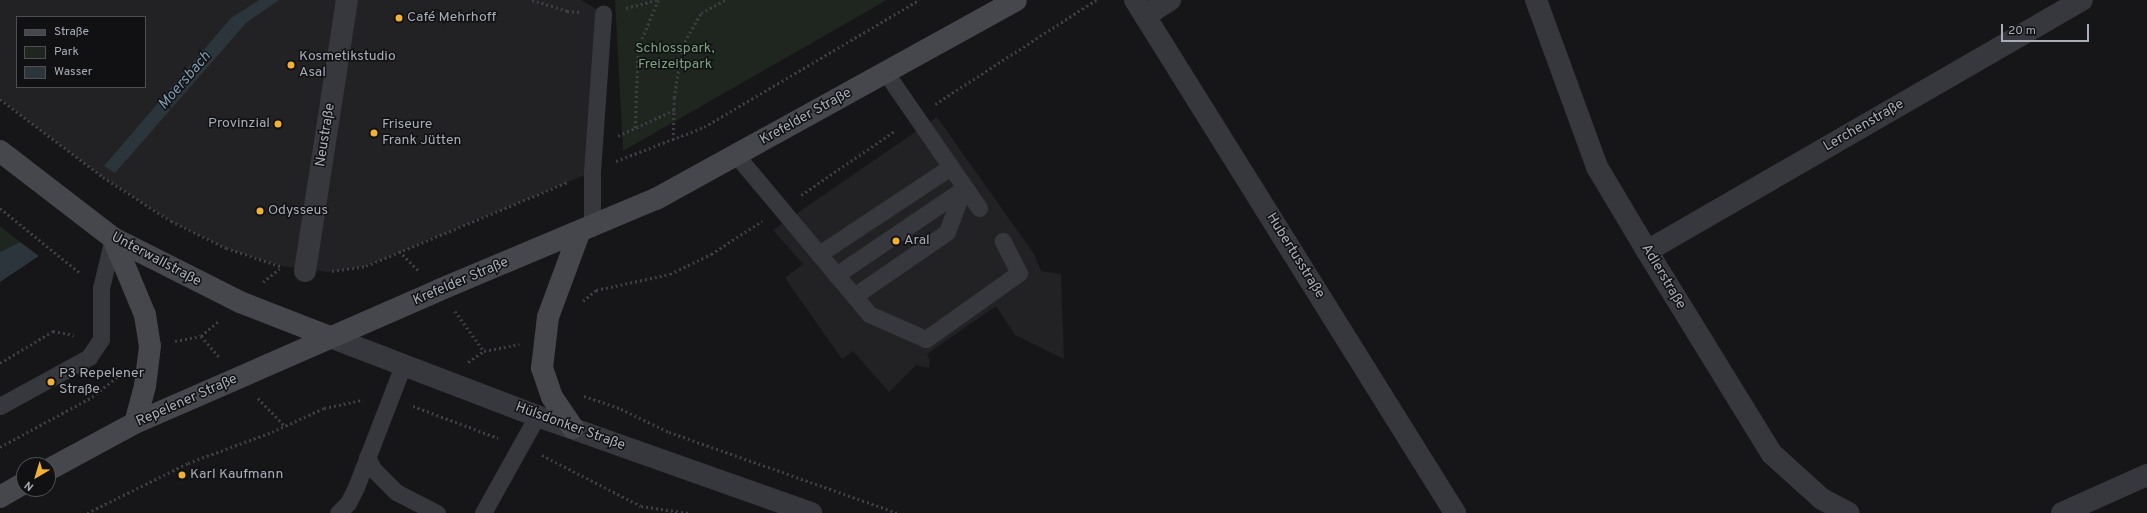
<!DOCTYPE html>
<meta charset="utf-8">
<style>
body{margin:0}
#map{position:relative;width:2147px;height:513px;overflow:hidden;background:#161618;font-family:Overpass,sans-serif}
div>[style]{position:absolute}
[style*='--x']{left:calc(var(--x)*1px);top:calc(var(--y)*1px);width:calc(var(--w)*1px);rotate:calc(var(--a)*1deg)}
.built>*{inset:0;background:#222225}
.green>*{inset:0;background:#1e261f}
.water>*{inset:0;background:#2c353c}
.path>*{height:2.5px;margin-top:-1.25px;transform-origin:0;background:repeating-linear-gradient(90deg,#3d3f44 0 2px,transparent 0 5px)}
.service>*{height:17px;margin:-8.5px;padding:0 8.5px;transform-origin:8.5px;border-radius:8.5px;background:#37383d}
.pedestrian>*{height:22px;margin:-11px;padding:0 11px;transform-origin:11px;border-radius:11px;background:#37383d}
.minor>*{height:22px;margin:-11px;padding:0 11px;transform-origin:11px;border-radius:11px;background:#37383d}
.tertiary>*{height:22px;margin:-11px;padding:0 11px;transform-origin:11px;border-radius:11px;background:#37383d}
.secondary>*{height:22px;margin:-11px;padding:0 11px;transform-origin:11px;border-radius:11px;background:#45474d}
.dots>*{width:11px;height:11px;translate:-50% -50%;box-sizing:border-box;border:2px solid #111113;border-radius:50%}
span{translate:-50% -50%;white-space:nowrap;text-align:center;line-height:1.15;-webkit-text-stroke:3px #111113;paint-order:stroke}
.poi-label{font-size:14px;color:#a8adb8}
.left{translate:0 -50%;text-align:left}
.right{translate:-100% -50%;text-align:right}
.park-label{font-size:14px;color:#7fa381}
.street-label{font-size:14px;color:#a8adb8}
.water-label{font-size:15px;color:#7f9bb3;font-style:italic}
.legend{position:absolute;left:16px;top:16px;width:130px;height:72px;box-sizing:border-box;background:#111113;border:1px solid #4d4f55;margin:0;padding:5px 7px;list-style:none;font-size:12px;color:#a8adb8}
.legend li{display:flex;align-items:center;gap:8px;height:20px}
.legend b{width:20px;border:1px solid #4d4f55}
.north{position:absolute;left:16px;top:457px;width:40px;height:40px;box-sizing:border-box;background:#111113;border:1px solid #4d4f55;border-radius:50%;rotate:218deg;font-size:11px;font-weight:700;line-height:16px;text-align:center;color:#a8adb8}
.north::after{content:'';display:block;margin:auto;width:14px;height:18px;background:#f2b134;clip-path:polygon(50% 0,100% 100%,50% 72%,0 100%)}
.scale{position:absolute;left:2001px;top:24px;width:88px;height:18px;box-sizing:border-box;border:2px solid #a8adb8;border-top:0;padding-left:5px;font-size:12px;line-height:14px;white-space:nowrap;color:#a8adb8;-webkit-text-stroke:3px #111113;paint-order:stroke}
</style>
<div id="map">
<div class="built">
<i style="clip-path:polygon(evenodd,0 0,581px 0,603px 13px,592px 172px,366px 266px,328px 272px,281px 266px,226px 248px,171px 221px,103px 177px,0 99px,0 0,17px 17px,145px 17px,145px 87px,17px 87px,17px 17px)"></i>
<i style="clip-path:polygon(937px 117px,1034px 254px,1041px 271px,1061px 274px,1064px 359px,1015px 335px,996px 306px,927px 354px,930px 361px,929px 368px,916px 365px,889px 392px,853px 351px,842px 359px,785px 278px,803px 264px,773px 230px)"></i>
</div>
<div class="green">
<i style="clip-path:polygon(615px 0,887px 0,623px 151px)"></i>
<i style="clip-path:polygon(0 226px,20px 242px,0 252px)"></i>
</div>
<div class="water">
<i style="clip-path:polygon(259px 0,279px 0,246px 23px,115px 173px,104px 166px,231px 18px)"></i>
<i style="clip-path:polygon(20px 242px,39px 256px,0 282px,0 252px)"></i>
</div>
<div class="path">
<i style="--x:532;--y:0;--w:37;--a:17"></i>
<i style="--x:567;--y:11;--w:13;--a:4"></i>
<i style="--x:626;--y:8;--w:31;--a:-15"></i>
<i style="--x:0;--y:99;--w:129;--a:37.1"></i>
<i style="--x:103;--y:177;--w:81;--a:32.9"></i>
<i style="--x:171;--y:221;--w:61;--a:26.1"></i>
<i style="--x:226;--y:248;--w:57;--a:18.4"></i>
<i style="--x:935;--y:104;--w:192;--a:-32.9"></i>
<i style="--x:635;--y:128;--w:80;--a:-87.9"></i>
<i style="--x:638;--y:48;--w:52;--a:-67.4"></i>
<i style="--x:618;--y:136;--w:62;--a:-24.9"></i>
<i style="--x:673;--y:140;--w:42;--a:-88.6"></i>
<i style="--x:674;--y:98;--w:53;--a:-81.3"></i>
<i style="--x:682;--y:46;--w:38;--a:-60"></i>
<i style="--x:701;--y:13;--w:27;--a:-28"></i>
<i style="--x:616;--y:161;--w:94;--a:-21.1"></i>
<i style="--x:704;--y:127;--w:250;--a:-30.6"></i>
<i style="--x:801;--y:195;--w:115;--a:-34.4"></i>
<i style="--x:0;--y:208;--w:103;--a:39.1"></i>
<i style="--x:399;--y:251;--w:27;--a:45"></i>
<i style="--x:332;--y:271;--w:34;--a:-8"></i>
<i style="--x:366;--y:266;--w:219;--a:-22.6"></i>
<i style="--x:263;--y:282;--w:21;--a:-39"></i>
<i style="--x:583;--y:301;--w:17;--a:-40"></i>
<i style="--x:596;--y:290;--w:76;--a:-12.2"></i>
<i style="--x:670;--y:274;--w:46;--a:-26"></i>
<i style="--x:711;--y:254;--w:61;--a:-32.9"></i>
<i style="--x:455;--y:311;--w:49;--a:54.1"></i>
<i style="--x:201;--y:336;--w:29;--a:49"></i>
<i style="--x:175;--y:341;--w:26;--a:-11"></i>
<i style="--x:201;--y:336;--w:23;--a:-41"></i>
<i style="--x:468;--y:362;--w:19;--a:-35"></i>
<i style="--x:484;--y:351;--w:36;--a:-11"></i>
<i style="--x:0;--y:363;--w:62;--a:-31.1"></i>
<i style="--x:53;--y:331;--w:21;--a:11"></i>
<i style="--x:584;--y:396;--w:39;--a:19"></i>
<i style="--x:621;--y:409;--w:53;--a:25.6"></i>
<i style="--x:669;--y:432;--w:243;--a:19.5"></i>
<i style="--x:258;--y:398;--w:39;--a:46"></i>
<i style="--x:413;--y:406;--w:91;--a:20.6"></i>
<i style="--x:0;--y:447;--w:105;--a:-28.5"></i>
<i style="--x:92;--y:397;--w:35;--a:-39"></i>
<i style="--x:542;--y:455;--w:111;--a:27.3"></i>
<i style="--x:641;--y:506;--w:48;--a:8.5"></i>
<i style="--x:87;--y:513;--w:113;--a:-26.3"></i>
<i style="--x:188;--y:463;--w:90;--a:-20.3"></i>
<i style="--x:272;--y:432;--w:57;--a:-24.8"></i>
<i style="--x:324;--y:408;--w:40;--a:-12"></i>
</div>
<div class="service">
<i style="--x:886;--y:73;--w:164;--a:55.4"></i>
<i style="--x:737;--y:156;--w:206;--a:50.1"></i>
<i style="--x:869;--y:314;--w:62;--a:23.7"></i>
<i style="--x:926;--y:339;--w:114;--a:-35.4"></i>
<i style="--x:1019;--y:273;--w:36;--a:-117"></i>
<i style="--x:592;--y:228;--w:56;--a:-90"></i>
<i style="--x:592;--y:172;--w:159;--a:-86"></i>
<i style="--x:819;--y:254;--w:156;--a:-33.5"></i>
<i style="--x:836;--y:275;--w:153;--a:-34.1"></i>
<i style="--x:854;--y:296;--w:113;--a:-34.5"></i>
<i style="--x:947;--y:232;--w:46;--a:-69.6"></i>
<i style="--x:0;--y:406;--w:102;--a:-28.8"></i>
<i style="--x:89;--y:357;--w:22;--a:-56"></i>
<i style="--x:101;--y:339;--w:51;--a:-90"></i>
<i style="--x:101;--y:288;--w:51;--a:-76.5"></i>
<i style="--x:367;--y:457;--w:13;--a:63"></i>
<i style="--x:373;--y:469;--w:33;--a:45"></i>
<i style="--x:396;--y:492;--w:46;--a:27.1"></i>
<i style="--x:338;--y:513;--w:14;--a:-45"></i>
<i style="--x:348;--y:503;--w:18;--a:-63"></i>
<i style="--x:356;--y:487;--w:131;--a:-68.9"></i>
<i style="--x:483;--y:513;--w:111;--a:-60.9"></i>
</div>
<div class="pedestrian">
<i style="--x:305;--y:271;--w:274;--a:-81.2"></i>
</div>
<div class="minor">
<i style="--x:1135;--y:0;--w:605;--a:58.04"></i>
<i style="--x:1536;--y:0;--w:178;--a:69.9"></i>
<i style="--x:1597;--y:167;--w:98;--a:59.2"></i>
<i style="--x:1647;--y:251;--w:238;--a:58.4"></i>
<i style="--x:1772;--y:454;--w:67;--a:42"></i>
<i style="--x:1822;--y:499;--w:30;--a:28"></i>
<i style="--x:1145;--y:16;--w:30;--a:-33"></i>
<i style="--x:1647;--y:251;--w:502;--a:-29.99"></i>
<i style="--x:2062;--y:513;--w:93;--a:-24.1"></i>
</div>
<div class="tertiary">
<i style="--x:330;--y:337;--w:222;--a:20.9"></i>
<i style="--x:537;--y:416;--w:291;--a:19.5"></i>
</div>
<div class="secondary">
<i style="--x:0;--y:151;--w:143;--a:37.6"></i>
<i style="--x:113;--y:238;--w:142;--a:26.7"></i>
<i style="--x:240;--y:302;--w:97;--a:21.3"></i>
<i style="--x:113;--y:238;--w:83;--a:67.4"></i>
<i style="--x:145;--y:315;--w:31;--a:81"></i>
<i style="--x:150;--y:346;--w:40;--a:97.1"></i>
<i style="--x:145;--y:386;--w:38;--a:105"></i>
<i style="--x:573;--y:428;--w:37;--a:-124"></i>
<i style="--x:552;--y:397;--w:31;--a:-109"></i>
<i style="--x:542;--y:368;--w:51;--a:-83.3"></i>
<i style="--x:548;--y:317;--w:90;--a:-69.7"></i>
<i style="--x:48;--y:470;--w:99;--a:-28.4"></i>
<i style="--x:135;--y:423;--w:332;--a:-23.6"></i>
<i style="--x:439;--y:290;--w:235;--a:-22.8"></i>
<i style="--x:656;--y:199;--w:411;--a:-28.9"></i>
<i style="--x:0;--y:497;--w:28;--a:-30"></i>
</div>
<div class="dots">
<i style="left:399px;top:18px;background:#f2b134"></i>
<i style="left:291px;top:65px;background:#f2b134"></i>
<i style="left:278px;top:124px;background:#f2b134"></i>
<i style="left:374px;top:133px;background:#f2b134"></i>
<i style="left:260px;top:211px;background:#f2b134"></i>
<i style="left:896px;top:241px;background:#f2b134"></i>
<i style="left:51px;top:382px;background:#f2b134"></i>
<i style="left:182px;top:475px;background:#f2b134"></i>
</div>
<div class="poi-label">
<span class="left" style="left:407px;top:18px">Café Mehrhoff</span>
<span class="left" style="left:299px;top:65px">Kosmetikstudio<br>Asal</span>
<span class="right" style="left:270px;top:124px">Provinzial</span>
<span class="left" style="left:382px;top:133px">Friseure<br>Frank Jütten</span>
<span class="left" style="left:268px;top:211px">Odysseus</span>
<span class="left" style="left:904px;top:241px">Aral</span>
<span class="left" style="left:59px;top:382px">P3 Repelener<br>Straße</span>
<span class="left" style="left:190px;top:475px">Karl Kaufmann</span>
</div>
<div class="park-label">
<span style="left:675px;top:57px">Schlosspark,<br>Freizeitpark</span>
</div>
<div class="street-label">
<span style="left:806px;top:117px;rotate:-29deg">Krefelder Straße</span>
<span style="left:1864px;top:126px;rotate:-30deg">Lerchenstraße</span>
<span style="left:326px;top:135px;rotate:-81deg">Neustraße</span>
<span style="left:1295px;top:256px;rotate:58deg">Hubertusstraße</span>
<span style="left:156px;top:260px;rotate:28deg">Unterwallstraße</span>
<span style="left:1663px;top:277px;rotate:59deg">Adlerstraße</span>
<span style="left:461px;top:282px;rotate:-23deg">Krefelder Straße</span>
<span style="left:187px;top:401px;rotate:-24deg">Repelener Straße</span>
<span style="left:570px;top:427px;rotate:20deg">Hülsdonker Straße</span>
</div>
<div class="water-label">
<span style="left:185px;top:81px;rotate:-49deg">Moersbach</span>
</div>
<ul class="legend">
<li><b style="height:5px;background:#45474d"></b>Straße</li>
<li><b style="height:11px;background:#1e261f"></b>Park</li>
<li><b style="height:11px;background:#2c353c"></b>Wasser</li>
</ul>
<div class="north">N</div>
<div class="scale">20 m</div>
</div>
